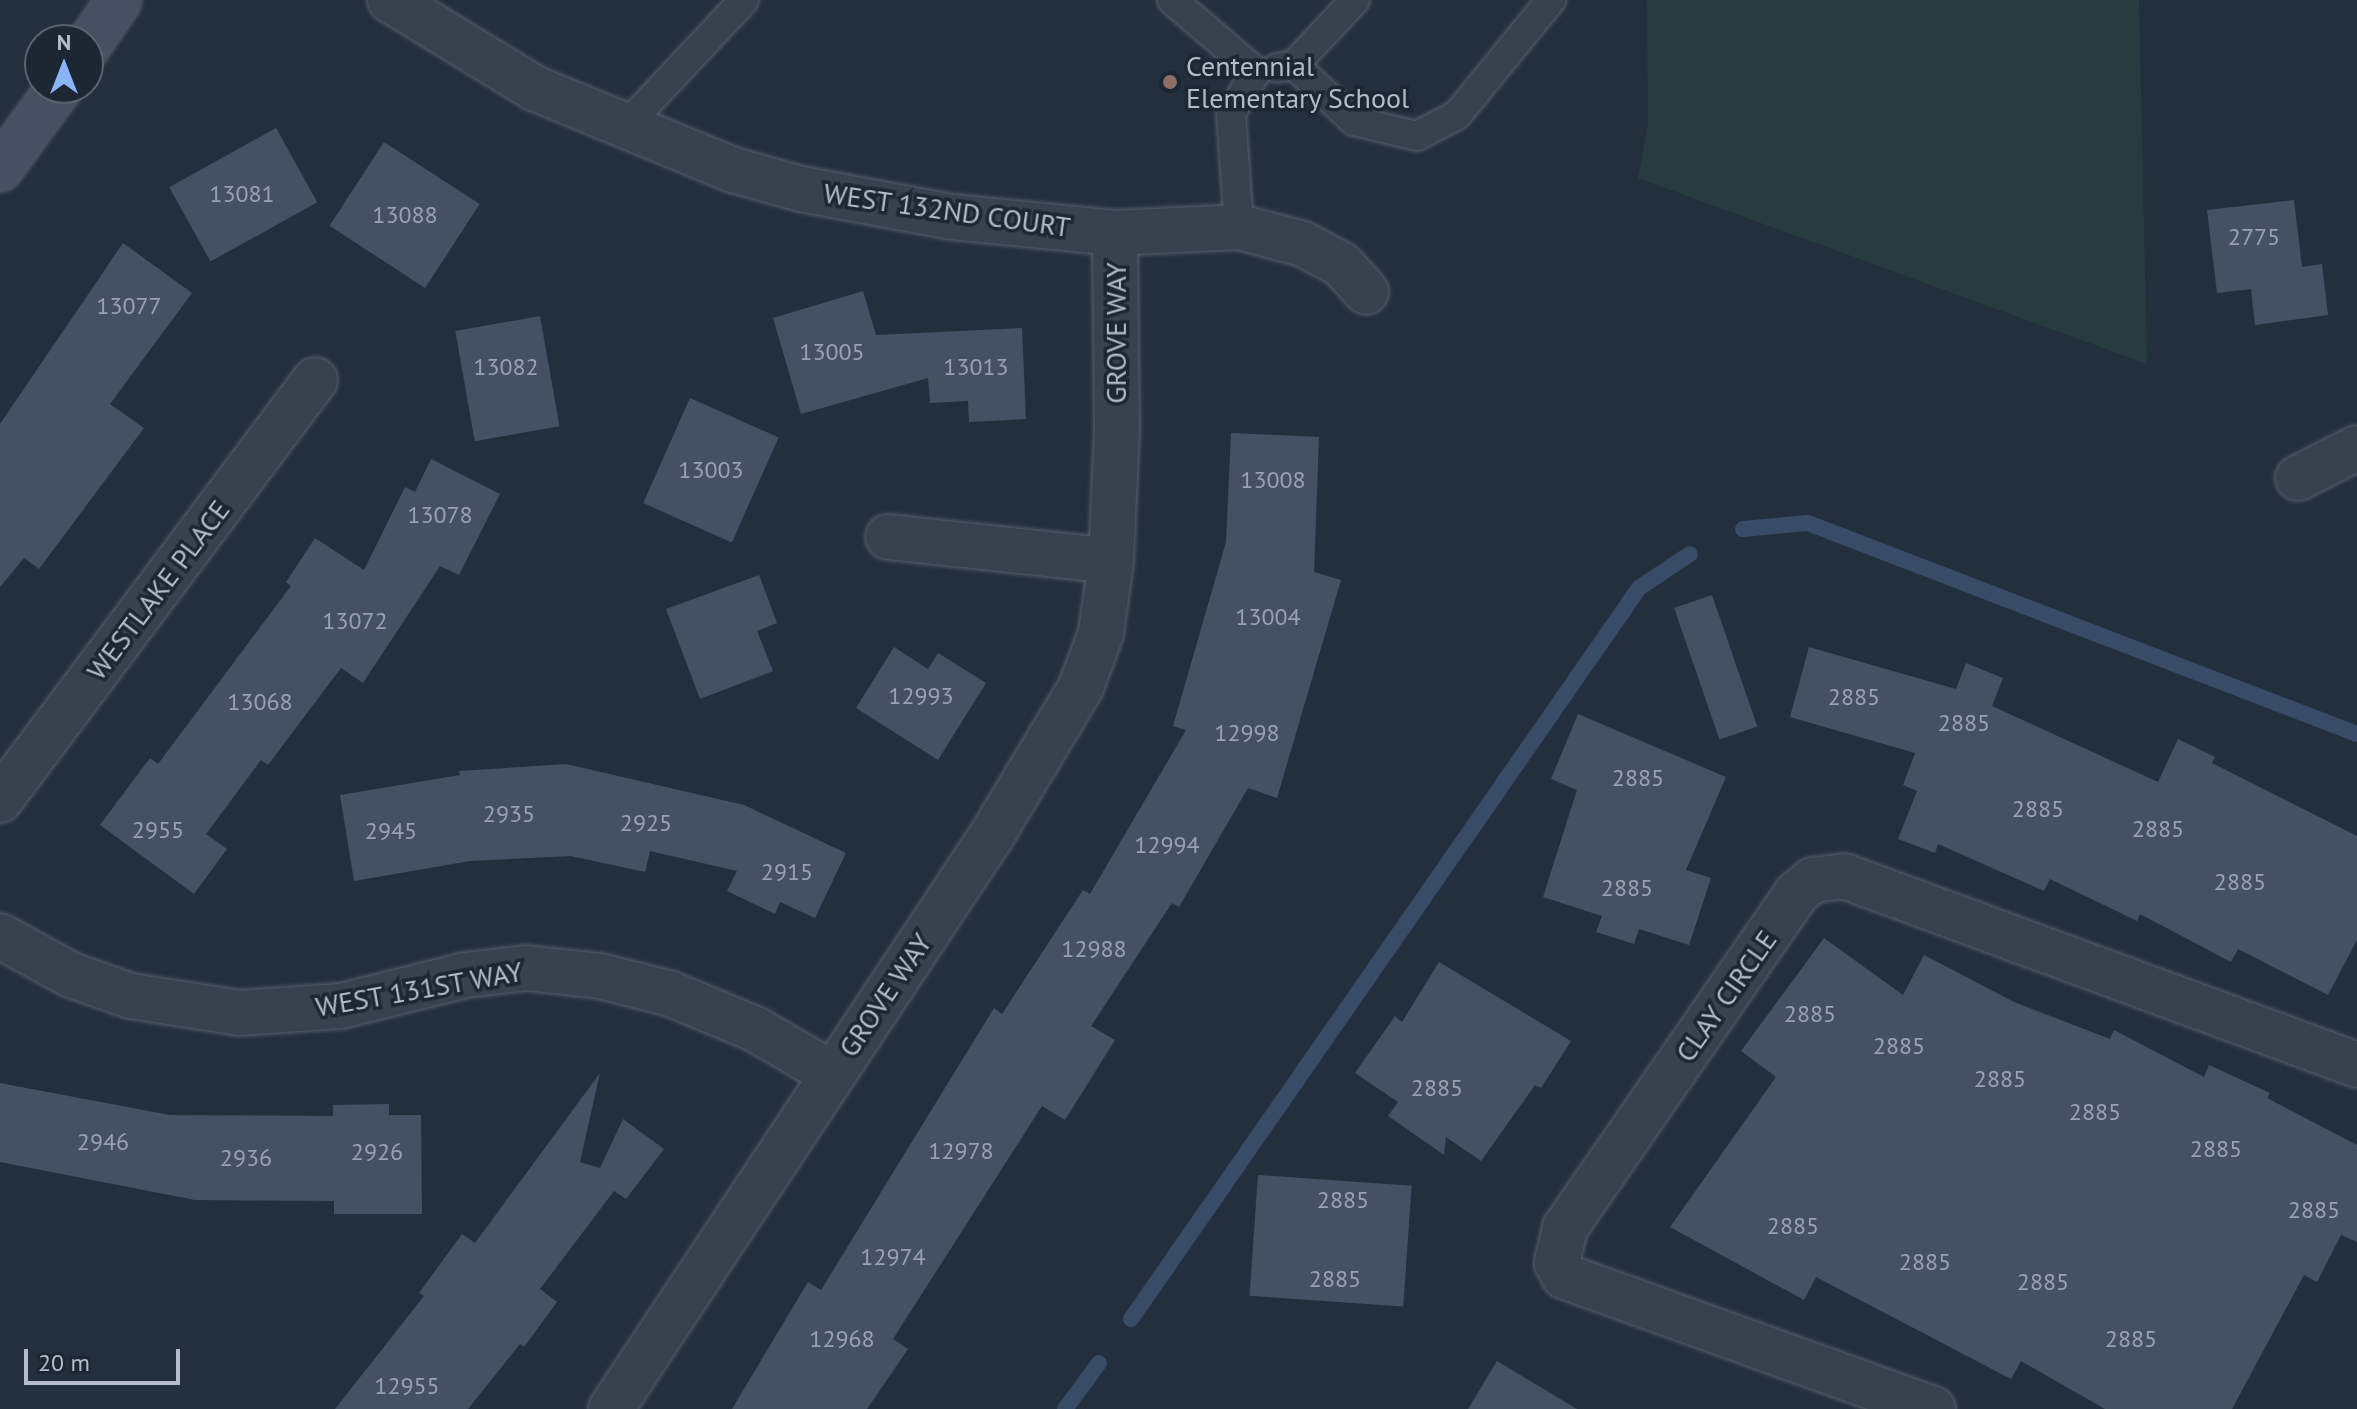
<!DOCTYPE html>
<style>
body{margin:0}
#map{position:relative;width:2357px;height:1409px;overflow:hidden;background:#242f3e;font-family:"PT Sans",sans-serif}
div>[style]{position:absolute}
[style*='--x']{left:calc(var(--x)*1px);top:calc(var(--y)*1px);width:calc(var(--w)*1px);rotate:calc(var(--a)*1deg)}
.green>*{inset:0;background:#263c3f}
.stream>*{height:16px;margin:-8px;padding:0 8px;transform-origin:8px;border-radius:8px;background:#394c67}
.building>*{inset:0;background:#455162;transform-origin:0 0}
.roads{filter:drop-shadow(0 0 2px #565f6c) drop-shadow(0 0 2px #565f6c)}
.lane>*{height:28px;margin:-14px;padding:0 14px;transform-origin:14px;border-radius:14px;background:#38414e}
.street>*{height:44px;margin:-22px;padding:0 22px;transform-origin:22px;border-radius:22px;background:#38414e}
.secondary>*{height:44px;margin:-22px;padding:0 22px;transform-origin:22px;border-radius:22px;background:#465061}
.dots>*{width:22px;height:22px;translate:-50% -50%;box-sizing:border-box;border:4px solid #1d2633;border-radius:50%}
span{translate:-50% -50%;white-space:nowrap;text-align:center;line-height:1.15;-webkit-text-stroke:7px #1d2633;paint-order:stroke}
.number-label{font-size:24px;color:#98a1af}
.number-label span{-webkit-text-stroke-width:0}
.poi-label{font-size:28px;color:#b4bcc9}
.left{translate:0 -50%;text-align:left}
.street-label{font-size:28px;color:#b4bcc9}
.north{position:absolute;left:24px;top:24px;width:80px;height:80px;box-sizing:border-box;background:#1d2633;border:2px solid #59626f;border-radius:50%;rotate:0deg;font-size:22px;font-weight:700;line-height:32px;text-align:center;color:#b4bcc9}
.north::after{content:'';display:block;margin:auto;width:28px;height:36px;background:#8ab4f8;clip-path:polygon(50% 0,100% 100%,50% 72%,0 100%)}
.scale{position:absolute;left:24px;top:1349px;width:156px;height:36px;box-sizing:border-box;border:4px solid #b4bcc9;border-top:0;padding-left:10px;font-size:24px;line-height:28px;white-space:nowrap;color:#b4bcc9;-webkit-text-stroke:6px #1d2633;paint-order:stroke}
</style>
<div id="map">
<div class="green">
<i style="clip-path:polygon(1647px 0,2139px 0,2147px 364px,1638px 178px,1648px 123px)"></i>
</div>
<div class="stream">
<i style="--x:1743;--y:529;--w:65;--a:-5.3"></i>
<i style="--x:1808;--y:523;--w:588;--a:21.02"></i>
<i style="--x:1131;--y:1319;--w:890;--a:-55.2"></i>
<i style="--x:1639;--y:588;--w:61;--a:-33.7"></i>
<i style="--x:1065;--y:1409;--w:57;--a:-53.5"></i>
</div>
<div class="building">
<i style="left:276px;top:128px;width:85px;height:122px;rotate:61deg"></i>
<i style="left:384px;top:142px;width:114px;height:100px;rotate:33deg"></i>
<i style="clip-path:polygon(2294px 200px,2302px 267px,2322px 264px,2328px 315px,2255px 325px,2251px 289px,2217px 293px,2207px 210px)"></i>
<i style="clip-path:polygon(123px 243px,192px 293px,110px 404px,144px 428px,39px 569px,24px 558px,0 587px,0 424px)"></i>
<i style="clip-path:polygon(863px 291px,876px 335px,1022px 328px,1026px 419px,969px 422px,968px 401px,930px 403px,928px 378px,801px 414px,773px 318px)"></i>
<i style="left:540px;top:316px;width:112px;height:86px;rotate:80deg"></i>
<i style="left:690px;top:398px;width:97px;height:115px;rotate:24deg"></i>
<i style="clip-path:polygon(1231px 433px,1319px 437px,1314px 572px,1341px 580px,1277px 798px,1248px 788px,1179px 907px,1172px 903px,1091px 1026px,1115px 1040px,1065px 1120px,1042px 1106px,893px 1339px,908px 1349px,867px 1409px,732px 1409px,808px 1282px,821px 1290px,994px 1008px,1002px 1014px,1083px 890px,1090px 894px,1186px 730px,1173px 726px,1226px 542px)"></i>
<i style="clip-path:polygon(431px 459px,500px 494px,459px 575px,440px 566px,363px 683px,341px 668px,268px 765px,261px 760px,206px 834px,227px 849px,194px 894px,100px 825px,150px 758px,158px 764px,291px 586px,286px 582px,315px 538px,364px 570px,405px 487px,415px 492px)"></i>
<i style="clip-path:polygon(759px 575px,777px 623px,757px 631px,773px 671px,700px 699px,666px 609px)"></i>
<i style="left:1712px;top:595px;width:139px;height:40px;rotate:71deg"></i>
<i style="clip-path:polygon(894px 647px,928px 669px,938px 653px,986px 683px,938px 760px,856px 708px)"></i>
<i style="clip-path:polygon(1809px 647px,1956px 689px,1966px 663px,2003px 678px,1992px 706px,2158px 782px,2178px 739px,2215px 757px,2212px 763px,2357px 836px,2357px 940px,2328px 995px,2238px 949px,2231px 962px,2140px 914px,2137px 921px,2050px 879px,2044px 891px,1938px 844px,1935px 853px,1898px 839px,1917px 791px,1903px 785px,1915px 753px,1790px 717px)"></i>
<i style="clip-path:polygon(1578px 714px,1726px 777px,1686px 870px,1711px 878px,1689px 945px,1639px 929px,1634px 944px,1596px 932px,1602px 916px,1543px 897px,1577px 790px,1551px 779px)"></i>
<i style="clip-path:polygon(566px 764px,744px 805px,846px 853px,815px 918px,780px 902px,775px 914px,727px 891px,737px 871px,650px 851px,645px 872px,571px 856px,470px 861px,354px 881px,340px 795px,460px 775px,459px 771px)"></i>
<i style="clip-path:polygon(1824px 938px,1903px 995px,1924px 955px,2014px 1002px,2110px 1039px,2114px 1030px,2204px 1077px,2209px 1065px,2270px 1093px,2267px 1098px,2357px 1145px,2357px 1242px,2341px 1235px,2317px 1282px,2304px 1275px,2232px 1409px,2105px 1409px,2021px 1361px,2011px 1379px,1816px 1277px,1804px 1300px,1670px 1227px,1776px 1077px,1741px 1051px)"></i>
<i style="clip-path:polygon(1439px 962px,1571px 1041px,1541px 1088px,1535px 1085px,1481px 1161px,1446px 1137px,1444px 1155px,1388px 1116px,1398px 1102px,1355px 1073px,1395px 1016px,1402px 1022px)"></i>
<i style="clip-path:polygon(600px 1073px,580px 1162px,600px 1168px,623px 1119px,664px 1149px,626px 1199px,614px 1191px,540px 1289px,557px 1302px,524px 1347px,520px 1344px,468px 1409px,335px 1409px,424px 1296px,419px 1293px,462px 1234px,475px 1243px)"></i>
<i style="clip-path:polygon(0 1083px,170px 1115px,333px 1116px,333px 1105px,389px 1104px,389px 1115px,421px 1115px,422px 1214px,334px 1214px,334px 1201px,195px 1200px,0 1162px)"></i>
<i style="left:1258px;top:1175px;width:154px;height:121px;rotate:4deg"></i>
<i style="clip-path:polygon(1497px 1361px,1577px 1409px,1468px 1409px)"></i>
</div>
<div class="roads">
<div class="lane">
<i style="--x:1172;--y:0;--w:111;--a:40.6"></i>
<i style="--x:1256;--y:72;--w:48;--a:121.4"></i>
<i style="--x:1231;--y:113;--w:114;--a:86"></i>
<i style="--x:1294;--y:65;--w:82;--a:43"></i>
<i style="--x:1354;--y:121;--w:65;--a:13.4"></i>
<i style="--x:1417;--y:136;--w:45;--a:-27.7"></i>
<i style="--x:1457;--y:115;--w:149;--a:-50.7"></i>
<i style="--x:1277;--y:68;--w:17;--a:-10"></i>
<i style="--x:1294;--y:65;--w:89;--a:-46.8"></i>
<i style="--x:624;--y:128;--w:175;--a:-46.8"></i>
</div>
<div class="street">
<i style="--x:390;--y:0;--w:169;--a:31.4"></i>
<i style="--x:534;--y:88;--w:215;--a:22.4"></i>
<i style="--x:733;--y:170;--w:71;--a:15.6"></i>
<i style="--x:801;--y:189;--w:154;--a:10.5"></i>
<i style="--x:952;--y:217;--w:164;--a:5.6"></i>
<i style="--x:1115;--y:233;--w:124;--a:-2.8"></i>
<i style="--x:1239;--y:227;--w:66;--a:14.9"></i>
<i style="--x:1303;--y:244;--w:44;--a:28.3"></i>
<i style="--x:1342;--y:265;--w:36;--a:48"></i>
<i style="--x:2298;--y:478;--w:66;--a:-27"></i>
<i style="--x:888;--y:537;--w:224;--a:6.1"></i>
<i style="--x:0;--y:800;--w:525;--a:-53.13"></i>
<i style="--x:0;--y:936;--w:81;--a:28.8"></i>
<i style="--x:71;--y:975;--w:64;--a:19.3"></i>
<i style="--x:131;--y:996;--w:110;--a:8.9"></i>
<i style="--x:240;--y:1013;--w:101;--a:-4"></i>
<i style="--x:341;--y:1006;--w:128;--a:-14"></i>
<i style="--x:465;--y:975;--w:61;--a:-6.5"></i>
<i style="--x:526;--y:968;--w:74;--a:6.2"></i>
<i style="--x:600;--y:976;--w:73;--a:14.2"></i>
<i style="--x:671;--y:994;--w:91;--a:22.6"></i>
<i style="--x:755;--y:1029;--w:89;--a:30.3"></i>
<i style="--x:611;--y:1409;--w:689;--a:-56.43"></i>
<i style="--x:992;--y:835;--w:173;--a:-59"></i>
<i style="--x:1081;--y:687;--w:58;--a:-69.7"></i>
<i style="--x:1101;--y:633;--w:73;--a:-82.1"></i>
<i style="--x:1111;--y:561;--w:131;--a:-87.4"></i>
<i style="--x:1117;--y:430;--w:197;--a:-90.6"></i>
<i style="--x:1933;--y:1409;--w:392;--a:-160.2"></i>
<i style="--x:1564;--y:1276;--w:15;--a:-118"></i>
<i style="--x:1557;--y:1263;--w:36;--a:-77"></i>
<i style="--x:1565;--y:1228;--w:407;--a:-55.3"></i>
<i style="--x:1797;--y:893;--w:21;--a:-39"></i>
<i style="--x:1813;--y:880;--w:31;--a:-7"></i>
<i style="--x:1844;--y:876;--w:547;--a:20.22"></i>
</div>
<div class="secondary">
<i style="--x:88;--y:46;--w:55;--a:-56"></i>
<i style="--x:0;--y:169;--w:100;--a:-53.9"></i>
</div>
</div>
<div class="dots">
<i style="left:1170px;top:82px;background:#8d6e63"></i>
</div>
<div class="number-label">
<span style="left:242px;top:194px">13081</span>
<span style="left:405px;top:215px">13088</span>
<span style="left:2254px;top:237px">2775</span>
<span style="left:129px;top:306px">13077</span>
<span style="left:832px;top:352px">13005</span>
<span style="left:506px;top:367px">13082</span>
<span style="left:976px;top:367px">13013</span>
<span style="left:711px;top:470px">13003</span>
<span style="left:1273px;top:480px">13008</span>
<span style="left:440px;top:515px">13078</span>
<span style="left:1268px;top:617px">13004</span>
<span style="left:355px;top:621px">13072</span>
<span style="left:921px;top:696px">12993</span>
<span style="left:1854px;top:697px">2885</span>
<span style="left:260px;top:702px">13068</span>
<span style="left:1964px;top:723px">2885</span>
<span style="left:1247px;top:733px">12998</span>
<span style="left:1638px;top:778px">2885</span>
<span style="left:2038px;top:809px">2885</span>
<span style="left:509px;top:814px">2935</span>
<span style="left:646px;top:823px">2925</span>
<span style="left:2158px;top:829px">2885</span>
<span style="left:158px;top:830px">2955</span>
<span style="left:391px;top:831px">2945</span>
<span style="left:1167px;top:845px">12994</span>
<span style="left:787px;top:872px">2915</span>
<span style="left:2240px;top:882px">2885</span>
<span style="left:1627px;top:888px">2885</span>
<span style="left:1094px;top:949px">12988</span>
<span style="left:1810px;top:1014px">2885</span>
<span style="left:1899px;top:1046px">2885</span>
<span style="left:2000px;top:1079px">2885</span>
<span style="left:1437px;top:1088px">2885</span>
<span style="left:2095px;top:1112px">2885</span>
<span style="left:103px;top:1142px">2946</span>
<span style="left:2216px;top:1149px">2885</span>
<span style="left:961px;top:1151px">12978</span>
<span style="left:377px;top:1152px">2926</span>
<span style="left:246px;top:1158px">2936</span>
<span style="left:1343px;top:1200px">2885</span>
<span style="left:2314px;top:1210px">2885</span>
<span style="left:1793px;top:1226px">2885</span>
<span style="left:893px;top:1257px">12974</span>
<span style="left:1925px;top:1262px">2885</span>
<span style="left:1335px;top:1279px">2885</span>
<span style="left:2043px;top:1282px">2885</span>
<span style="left:842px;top:1339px">12968</span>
<span style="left:2131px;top:1339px">2885</span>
<span style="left:407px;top:1386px">12955</span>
</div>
<div class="poi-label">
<span class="left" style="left:1186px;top:82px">Centennial<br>Elementary School</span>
</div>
<div class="street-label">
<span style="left:947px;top:210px;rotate:8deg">WEST 132ND COURT</span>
<span style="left:1116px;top:333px;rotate:-90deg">GROVE WAY</span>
<span style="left:158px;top:590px;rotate:-53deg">WESTLAKE PLACE</span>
<span style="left:419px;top:989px;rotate:-10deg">WEST 131ST WAY</span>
<span style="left:885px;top:995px;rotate:-56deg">GROVE WAY</span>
<span style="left:1726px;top:996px;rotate:-55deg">CLAY CIRCLE</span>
</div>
<div class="north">N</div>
<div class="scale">20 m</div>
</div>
